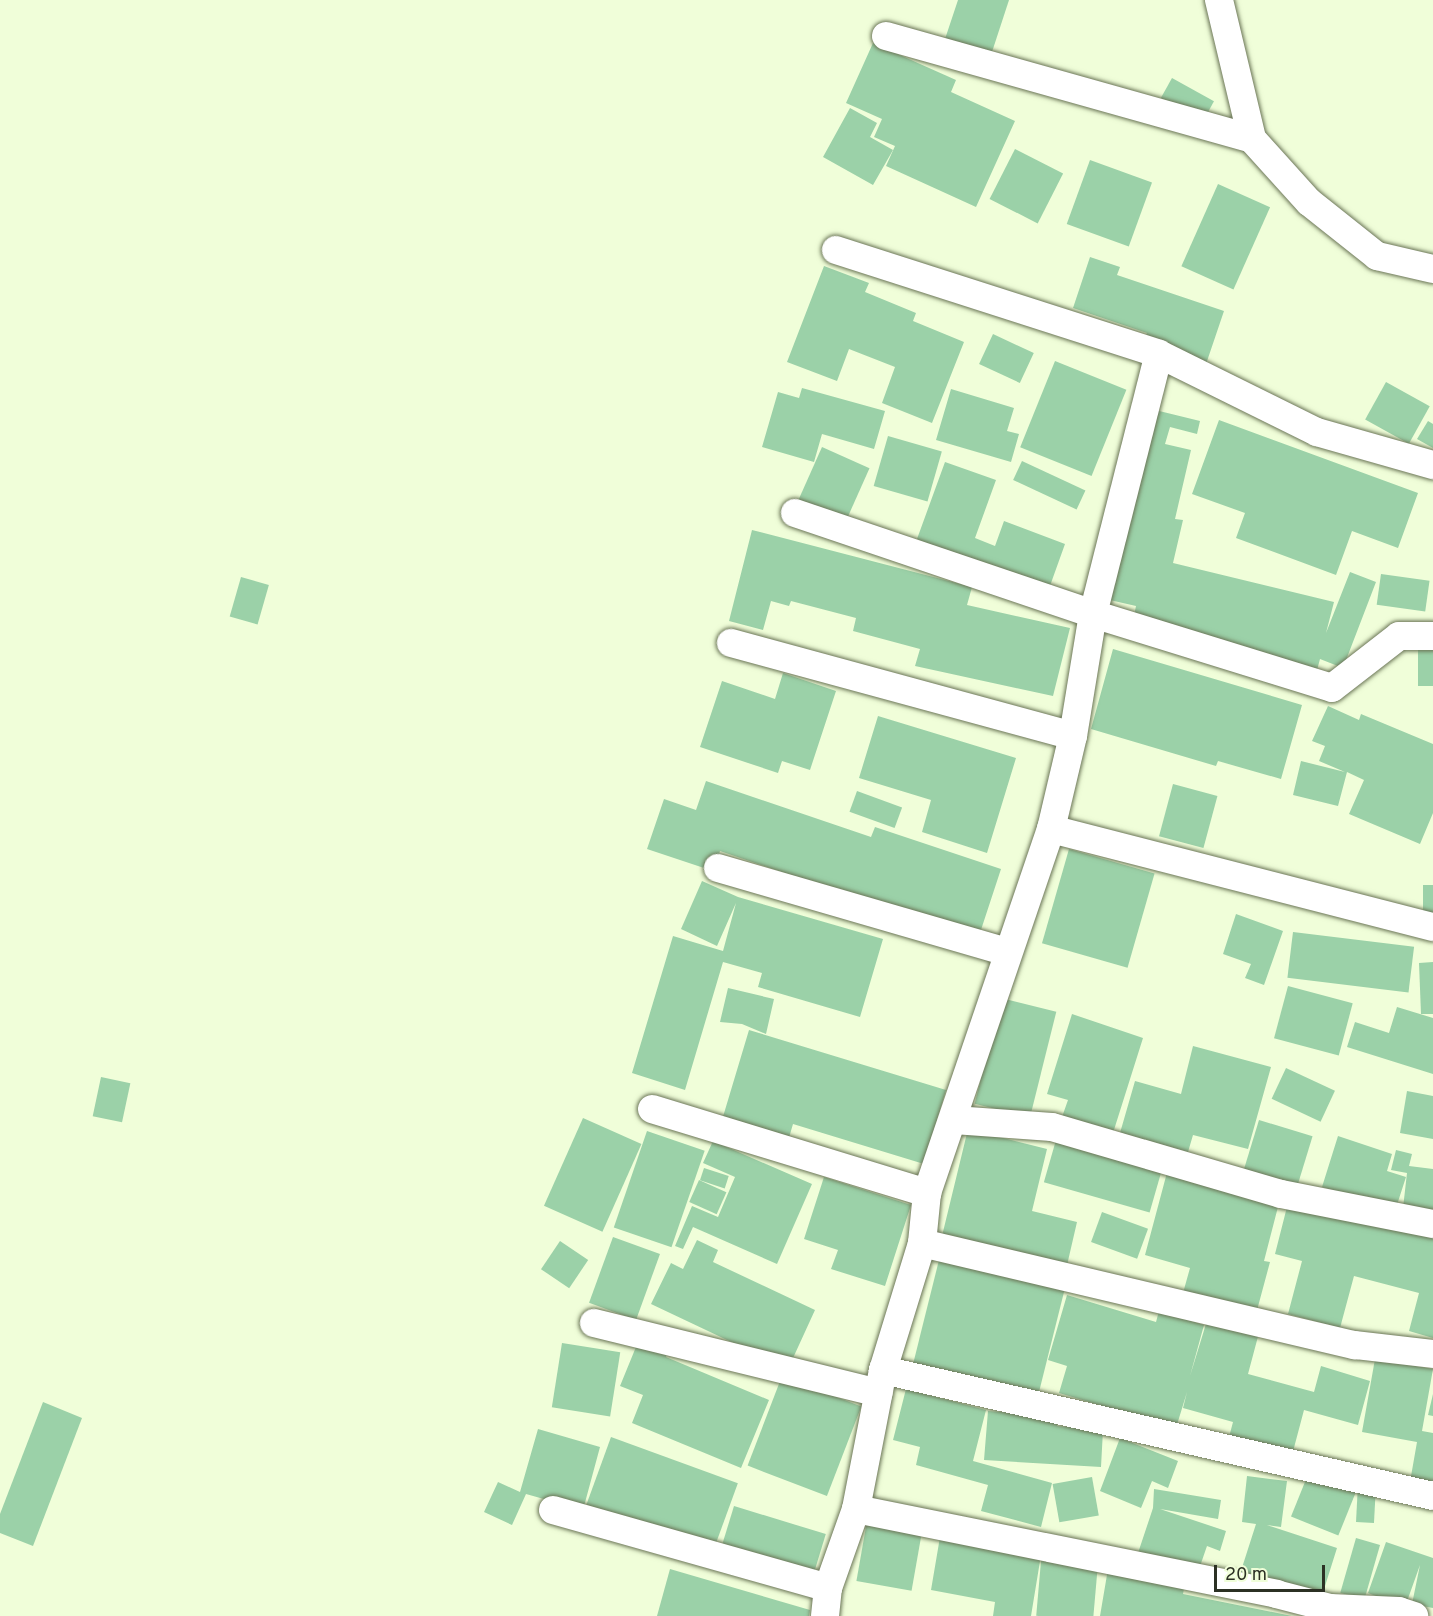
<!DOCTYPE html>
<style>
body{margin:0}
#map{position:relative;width:1433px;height:1616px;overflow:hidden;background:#f0fed9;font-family:Overpass,sans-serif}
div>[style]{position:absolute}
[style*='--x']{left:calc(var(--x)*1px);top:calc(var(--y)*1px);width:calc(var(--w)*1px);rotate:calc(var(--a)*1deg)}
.building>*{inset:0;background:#9bd1a8;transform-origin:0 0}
.roads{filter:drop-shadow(0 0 2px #6a7556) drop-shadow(0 0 2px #6a7556)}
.minor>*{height:28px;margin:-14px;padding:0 14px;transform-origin:14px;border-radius:14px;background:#fff}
span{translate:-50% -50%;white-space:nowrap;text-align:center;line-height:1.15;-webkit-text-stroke:4.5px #f0fed9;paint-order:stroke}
.scale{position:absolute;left:1214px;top:1565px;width:111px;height:27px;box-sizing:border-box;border:3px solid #2c3124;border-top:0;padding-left:8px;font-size:18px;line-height:21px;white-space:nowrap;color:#2c3124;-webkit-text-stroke:4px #f0fed9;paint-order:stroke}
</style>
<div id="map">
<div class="building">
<i style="clip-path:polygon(958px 0,1009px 0,991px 55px,945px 39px)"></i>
<i style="clip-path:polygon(873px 43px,956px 80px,951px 92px,1015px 121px,976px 207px,886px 166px,895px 146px,874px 137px,882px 119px,846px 103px)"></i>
<i style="left:1172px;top:78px;width:48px;height:23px;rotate:29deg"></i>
<i style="clip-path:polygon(850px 108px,877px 123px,870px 137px,893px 150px,873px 185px,823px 157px)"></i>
<i style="left:1015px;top:149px;width:54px;height:56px;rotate:27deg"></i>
<i style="left:1090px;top:160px;width:66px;height:68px;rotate:20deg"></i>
<i style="left:1218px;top:184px;width:57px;height:90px;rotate:24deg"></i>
<i style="clip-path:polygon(1090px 257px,1120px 267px,1117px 275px,1224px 311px,1203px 373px,1140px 352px,1147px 333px,1073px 308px)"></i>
<i style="clip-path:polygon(824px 266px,869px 283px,865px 292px,916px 313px,913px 321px,964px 342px,932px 423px,882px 403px,895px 367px,849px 349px,837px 381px,787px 362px)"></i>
<i style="left:993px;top:334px;width:45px;height:33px;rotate:25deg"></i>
<i style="left:1055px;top:361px;width:77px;height:93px;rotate:22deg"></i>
<i style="left:1386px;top:382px;width:50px;height:43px;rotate:29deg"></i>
<i style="clip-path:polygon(802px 388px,885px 411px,874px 449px,822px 434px,814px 462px,762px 447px,778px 392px,799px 398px)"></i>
<i style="clip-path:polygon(951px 389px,1014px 408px,1007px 431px,1019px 434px,1011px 462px,936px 440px)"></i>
<i style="clip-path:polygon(1147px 408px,1200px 421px,1197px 434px,1170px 427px,1165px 444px,1191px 450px,1175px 519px,1183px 520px,1173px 563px,1334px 602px,1326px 633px,1350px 572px,1376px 582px,1343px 668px,1320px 659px,1316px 674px,1132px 625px,1136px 606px,1101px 598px)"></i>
<i style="clip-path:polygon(1219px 420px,1418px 493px,1398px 548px,1352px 531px,1336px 575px,1236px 538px,1245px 513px,1192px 494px)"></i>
<i style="clip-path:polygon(1428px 421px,1433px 424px,1433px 448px,1417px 439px)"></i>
<i style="left:888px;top:436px;width:56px;height:52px;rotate:16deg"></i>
<i style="left:822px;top:447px;width:52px;height:58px;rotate:24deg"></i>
<i style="left:1022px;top:461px;width:70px;height:21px;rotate:25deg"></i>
<i style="clip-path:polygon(945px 462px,996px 480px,975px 538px,995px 546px,1004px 521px,1065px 544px,1046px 597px,917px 539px)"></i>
<i style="clip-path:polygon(752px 530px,972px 587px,967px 605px,1070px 628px,1053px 696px,915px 666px,920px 649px,853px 631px,856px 618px,791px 601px,789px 606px,771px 601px,763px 630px,729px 621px)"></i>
<i style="left:1381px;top:574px;width:49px;height:31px;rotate:8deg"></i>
<i style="left:241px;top:577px;width:29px;height:41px;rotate:16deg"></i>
<i style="left:1418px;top:647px;width:15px;height:39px"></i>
<i style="clip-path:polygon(1113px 649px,1302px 705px,1281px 779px,1218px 761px,1216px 766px,1091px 729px)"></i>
<i style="clip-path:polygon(783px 673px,836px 691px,810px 770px,782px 761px,778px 773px,700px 747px,722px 681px,775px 699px)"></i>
<i style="clip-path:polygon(1328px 706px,1359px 720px,1361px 714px,1433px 744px,1433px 813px,1420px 844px,1349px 814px,1364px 780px,1347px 772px,1338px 806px,1293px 795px,1301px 761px,1345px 772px,1319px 761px,1325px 746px,1312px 741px)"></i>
<i style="clip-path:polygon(878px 716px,1016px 758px,987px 853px,922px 832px,931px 800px,859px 778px)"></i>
<i style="clip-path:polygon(706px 781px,871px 837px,875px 827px,1001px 869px,978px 939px,720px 851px,713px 871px,647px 849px,664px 799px,696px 810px)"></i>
<i style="left:1173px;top:784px;width:46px;height:54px;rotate:15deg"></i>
<i style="left:857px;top:791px;width:48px;height:22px;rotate:20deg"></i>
<i style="left:1069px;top:849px;width:89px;height:98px;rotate:16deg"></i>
<i style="clip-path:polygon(702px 881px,738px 897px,883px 939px,860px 1017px,758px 987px,762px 973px,723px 962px,685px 1090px,632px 1073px,673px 936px,723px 951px,736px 903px,717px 946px,681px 929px)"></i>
<i style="left:1423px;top:885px;width:10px;height:33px"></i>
<i style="clip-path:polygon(1236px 914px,1283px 931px,1264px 985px,1245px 978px,1251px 964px,1223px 954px)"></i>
<i style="left:1293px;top:932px;width:122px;height:46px;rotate:7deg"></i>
<i style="clip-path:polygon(1433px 962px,1433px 1014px,1421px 1014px,1419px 963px)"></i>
<i style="left:1288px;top:986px;width:67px;height:54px;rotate:15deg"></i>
<i style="clip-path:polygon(728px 988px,774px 999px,766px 1034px,742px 1024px,720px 1022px)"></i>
<i style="left:1001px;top:998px;width:57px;height:109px;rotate:14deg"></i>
<i style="clip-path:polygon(1397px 1007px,1433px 1018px,1433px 1074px,1347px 1047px,1355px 1022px,1389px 1033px)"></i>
<i style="clip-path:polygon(1072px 1014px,1143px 1038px,1113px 1133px,1062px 1117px,1068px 1100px,1047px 1094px)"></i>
<i style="clip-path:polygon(749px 1030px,946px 1090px,924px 1164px,793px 1124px,788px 1141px,722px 1120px)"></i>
<i style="clip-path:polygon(1193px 1046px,1271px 1067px,1248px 1149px,1193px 1135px,1188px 1152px,1120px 1133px,1135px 1081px,1181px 1094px)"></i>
<i style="left:1286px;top:1068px;width:54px;height:34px;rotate:25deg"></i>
<i style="left:101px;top:1077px;width:30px;height:40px;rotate:12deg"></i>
<i style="clip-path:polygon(1407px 1091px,1433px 1096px,1433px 1139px,1400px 1133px)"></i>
<i style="left:583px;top:1118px;width:64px;height:96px;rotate:24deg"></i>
<i style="left:1259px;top:1120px;width:56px;height:58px;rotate:17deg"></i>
<i style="clip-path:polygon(968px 1129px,1047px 1149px,1032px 1211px,1077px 1222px,1065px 1274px,942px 1236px)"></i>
<i style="left:647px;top:1131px;width:61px;height:102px;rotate:19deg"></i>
<i style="clip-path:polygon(1338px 1136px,1392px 1154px,1387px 1171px,1406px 1177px,1395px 1211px,1322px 1187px)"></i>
<i style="left:1056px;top:1140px;width:110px;height:44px;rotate:16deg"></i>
<i style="clip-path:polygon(713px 1141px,812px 1184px,777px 1264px,693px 1227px,683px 1249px,675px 1246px,692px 1206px,718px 1217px,735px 1177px,703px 1163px)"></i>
<i style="clip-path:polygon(1396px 1150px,1412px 1154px,1409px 1166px,1433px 1169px,1433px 1211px,1403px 1208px,1407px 1173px,1391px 1170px)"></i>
<i style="clip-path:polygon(1169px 1165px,1279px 1203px,1264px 1261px,1270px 1262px,1256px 1314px,1183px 1293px,1190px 1268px,1145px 1255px)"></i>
<i style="left:704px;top:1168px;width:26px;height:13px;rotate:18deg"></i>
<i style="clip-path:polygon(824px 1177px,911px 1205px,885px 1286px,831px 1269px,838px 1250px,804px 1239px)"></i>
<i style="left:699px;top:1180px;width:30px;height:24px;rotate:24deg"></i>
<i style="clip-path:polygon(1289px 1199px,1433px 1237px,1433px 1338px,1409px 1331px,1419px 1293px,1354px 1276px,1340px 1328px,1288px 1314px,1302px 1261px,1275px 1254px)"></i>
<i style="left:1102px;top:1212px;width:49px;height:32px;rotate:20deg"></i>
<i style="left:613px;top:1237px;width:50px;height:70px;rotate:20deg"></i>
<i style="clip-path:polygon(697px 1240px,718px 1250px,713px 1262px,815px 1310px,788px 1369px,651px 1304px,671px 1263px,683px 1269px)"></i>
<i style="left:560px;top:1241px;width:34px;height:34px;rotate:34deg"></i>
<i style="left:940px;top:1256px;width:129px;height:114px;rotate:14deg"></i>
<i style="clip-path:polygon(1067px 1295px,1156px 1322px,1159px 1311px,1204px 1325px,1190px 1376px,1209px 1314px,1260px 1329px,1248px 1374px,1314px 1392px,1321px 1366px,1370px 1381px,1358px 1425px,1304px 1410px,1291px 1459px,1228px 1441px,1233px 1422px,1183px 1408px,1187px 1392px,1176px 1428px,1059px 1393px,1067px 1366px,1048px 1360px)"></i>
<i style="clip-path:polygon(638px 1342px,667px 1353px,666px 1357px,769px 1400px,741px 1468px,632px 1423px,643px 1395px,620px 1386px)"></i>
<i style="left:562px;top:1343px;width:59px;height:65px;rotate:9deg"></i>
<i style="clip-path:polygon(1375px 1359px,1433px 1369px,1422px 1431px,1433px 1433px,1433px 1486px,1410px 1482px,1417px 1442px,1362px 1432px)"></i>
<i style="left:782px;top:1376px;width:85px;height:96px;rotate:21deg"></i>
<i style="clip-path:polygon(906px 1389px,986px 1410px,973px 1461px,1052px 1483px,1041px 1527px,981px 1511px,988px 1485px,916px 1465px,920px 1447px,893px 1440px)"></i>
<i style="clip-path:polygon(1433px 1394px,1433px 1416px,1428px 1415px)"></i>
<i style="clip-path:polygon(43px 1402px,82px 1418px,33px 1546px,0 1533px,0 1514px)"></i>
<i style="clip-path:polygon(988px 1411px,1057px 1416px,1057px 1426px,1103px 1430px,1101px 1467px,984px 1460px)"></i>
<i style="clip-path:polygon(538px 1429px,600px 1447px,583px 1510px,526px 1494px,512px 1525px,484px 1512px,498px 1482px,520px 1492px)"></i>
<i style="left:611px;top:1437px;width:135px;height:72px;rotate:20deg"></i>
<i style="clip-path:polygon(1120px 1438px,1178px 1461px,1168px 1488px,1152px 1481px,1141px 1508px,1100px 1491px)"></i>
<i style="left:1309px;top:1472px;width:51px;height:48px;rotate:22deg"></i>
<i style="clip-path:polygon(1247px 1476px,1287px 1481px,1281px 1527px,1267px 1525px,1337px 1548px,1320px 1602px,1239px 1577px,1256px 1524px,1242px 1522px)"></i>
<i style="left:1092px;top:1477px;width:39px;height:40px;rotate:80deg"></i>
<i style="left:1358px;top:1484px;width:18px;height:38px;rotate:3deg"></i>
<i style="clip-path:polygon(1154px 1489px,1221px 1500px,1218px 1519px,1160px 1509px,1226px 1531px,1220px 1551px,1207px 1546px,1198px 1572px,1138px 1553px,1153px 1508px)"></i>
<i style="left:734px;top:1506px;width:96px;height:50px;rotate:17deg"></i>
<i style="left:867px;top:1521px;width:56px;height:61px;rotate:10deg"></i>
<i style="clip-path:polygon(940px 1537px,1041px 1555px,1031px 1616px,993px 1616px,995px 1602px,931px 1590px)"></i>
<i style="left:1356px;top:1538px;width:25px;height:57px;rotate:16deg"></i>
<i style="clip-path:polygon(1386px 1542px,1433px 1558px,1433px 1608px,1412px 1604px,1420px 1565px,1405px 1607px,1368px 1593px)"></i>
<i style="left:1041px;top:1561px;width:57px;height:55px;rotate:5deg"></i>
<i style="clip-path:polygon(1109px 1563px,1186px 1578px,1183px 1594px,1292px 1616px,1100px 1616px)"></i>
<i style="clip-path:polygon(670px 1569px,810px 1610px,809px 1616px,657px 1616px)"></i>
</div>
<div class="roads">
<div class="minor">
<i style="--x:1219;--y:0;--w:143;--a:76.6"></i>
<i style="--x:886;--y:36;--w:380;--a:15.7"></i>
<i style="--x:1252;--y:139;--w:85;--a:47.9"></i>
<i style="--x:1309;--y:202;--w:87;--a:38.5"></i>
<i style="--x:1377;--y:256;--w:57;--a:13.1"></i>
<i style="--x:836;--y:250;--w:339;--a:17.8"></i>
<i style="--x:1159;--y:354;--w:176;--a:26.3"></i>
<i style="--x:1317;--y:432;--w:121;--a:15.9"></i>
<i style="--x:795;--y:513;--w:315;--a:18.7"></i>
<i style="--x:1093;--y:614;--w:250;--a:17.2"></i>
<i style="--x:1332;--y:688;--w:85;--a:-37.8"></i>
<i style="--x:1399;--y:636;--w:34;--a:0"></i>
<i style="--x:731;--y:643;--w:354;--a:15.2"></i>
<i style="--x:1051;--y:829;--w:394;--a:14.4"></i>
<i style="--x:718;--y:868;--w:301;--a:16.2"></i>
<i style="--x:652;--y:1109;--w:288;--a:17"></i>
<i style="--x:954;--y:1120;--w:98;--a:4.1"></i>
<i style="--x:1052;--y:1127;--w:239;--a:16.3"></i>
<i style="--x:1281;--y:1194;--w:155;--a:11.2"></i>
<i style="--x:922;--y:1243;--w:445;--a:13.3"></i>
<i style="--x:1355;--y:1345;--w:79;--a:6.6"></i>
<i style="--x:594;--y:1323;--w:293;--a:13.8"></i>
<i style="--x:883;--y:1370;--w:564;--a:12.9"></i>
<i style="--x:856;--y:1509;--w:429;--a:11.4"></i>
<i style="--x:1276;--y:1594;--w:56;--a:14.5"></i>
<i style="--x:1330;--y:1608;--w:69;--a:2.5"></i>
<i style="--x:1399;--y:1611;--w:16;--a:18"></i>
<i style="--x:553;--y:1510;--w:286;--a:15.8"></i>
<i style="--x:825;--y:1616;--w:28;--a:-84"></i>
<i style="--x:828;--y:1588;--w:84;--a:-70.5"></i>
<i style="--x:856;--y:1509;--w:142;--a:-79"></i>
<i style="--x:883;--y:1370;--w:133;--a:-72.9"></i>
<i style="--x:922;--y:1243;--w:50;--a:-84.3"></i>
<i style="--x:927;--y:1193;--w:385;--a:-71.2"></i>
<i style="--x:1051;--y:829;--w:96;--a:-76.7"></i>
<i style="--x:1073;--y:736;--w:124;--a:-80.7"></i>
<i style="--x:1093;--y:614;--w:268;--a:-75.8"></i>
</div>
</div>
<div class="scale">20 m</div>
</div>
